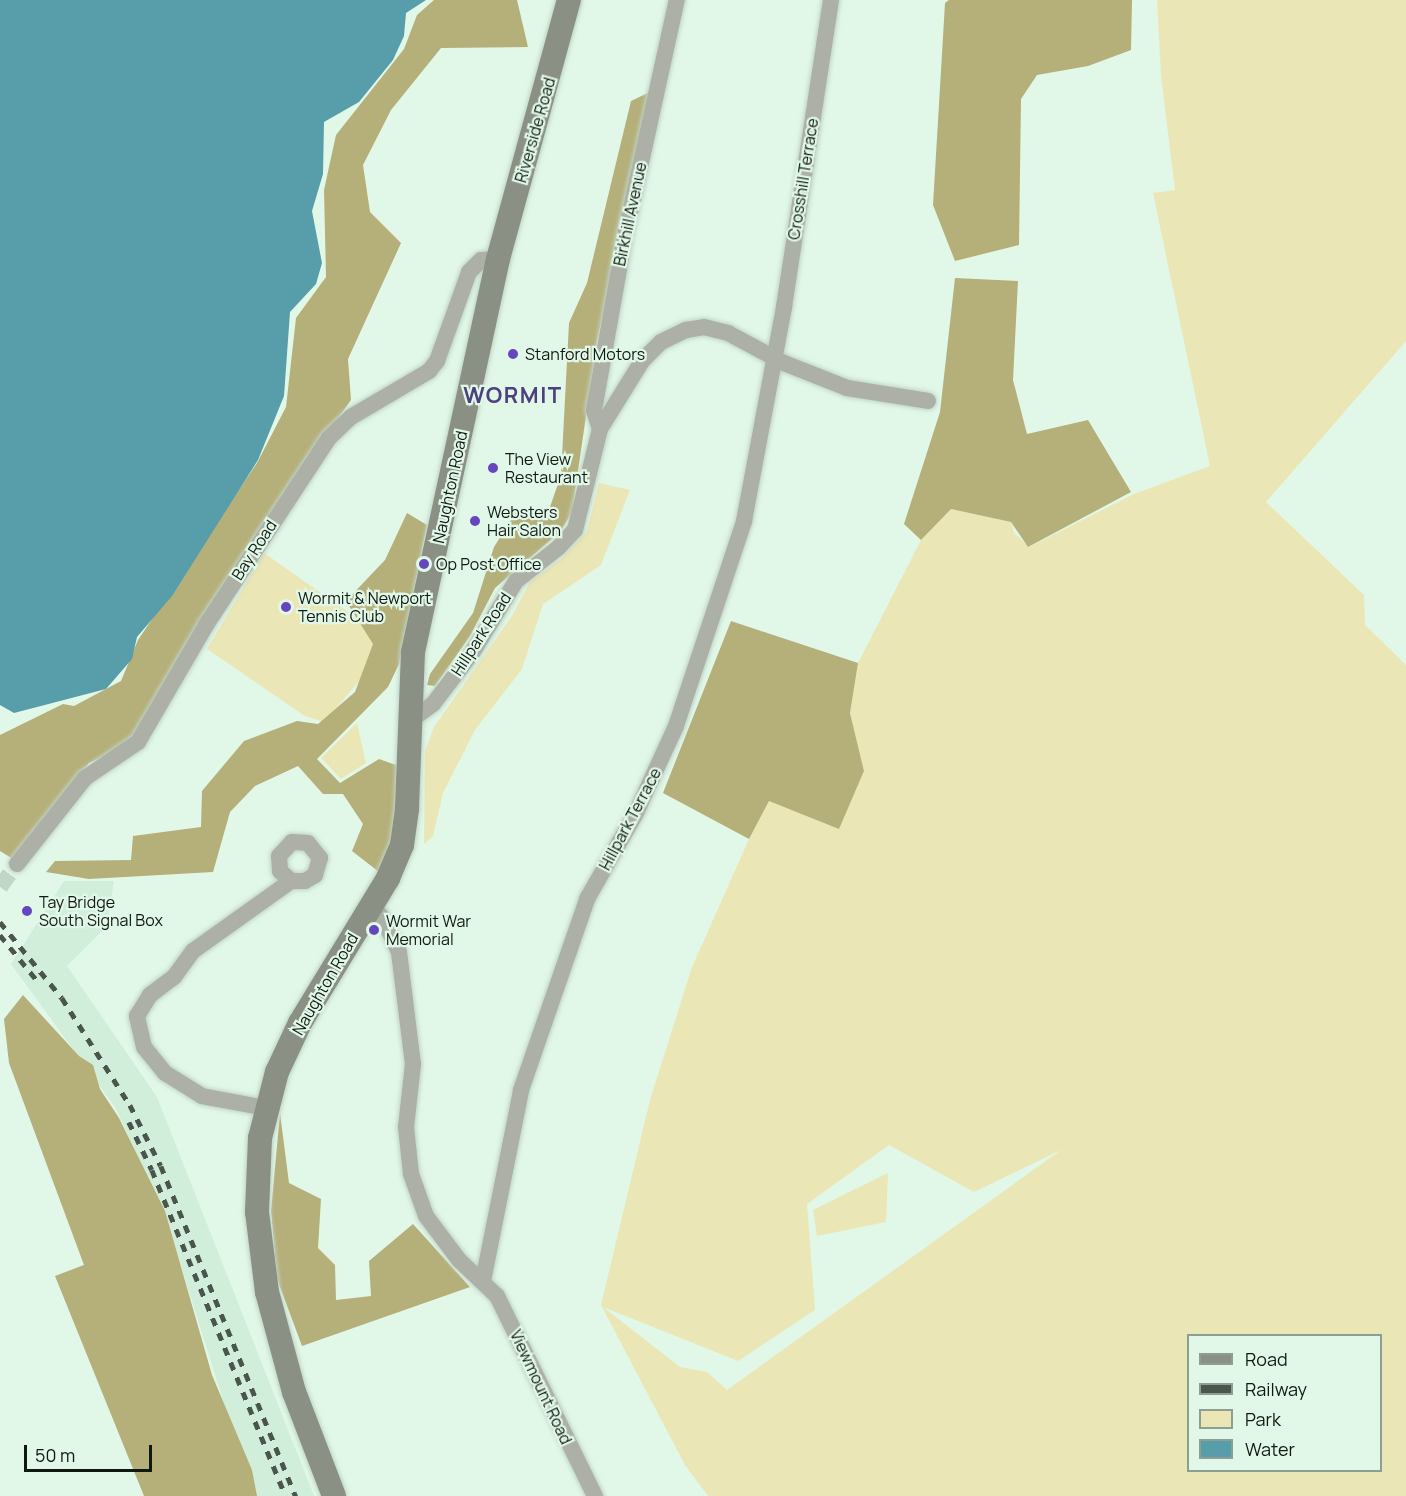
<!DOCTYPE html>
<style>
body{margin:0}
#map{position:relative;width:1406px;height:1496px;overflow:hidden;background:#e1f8e8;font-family:Manrope,sans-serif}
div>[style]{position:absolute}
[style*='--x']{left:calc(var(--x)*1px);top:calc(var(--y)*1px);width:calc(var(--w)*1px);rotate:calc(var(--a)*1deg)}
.built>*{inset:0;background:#d0eeda}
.green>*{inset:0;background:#ebe6b5}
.forest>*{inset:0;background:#b5af79}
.water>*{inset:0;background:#579eaa}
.minor-tunnel>*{height:16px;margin-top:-8px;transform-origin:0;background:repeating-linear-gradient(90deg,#c2d6c8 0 16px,transparent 0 24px)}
.roads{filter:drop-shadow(0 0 2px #c0d4c6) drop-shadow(0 0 2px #c0d4c6)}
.minor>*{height:16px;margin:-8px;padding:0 8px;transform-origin:8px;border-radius:8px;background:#acb0a7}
.secondary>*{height:24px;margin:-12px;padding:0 12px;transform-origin:12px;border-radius:12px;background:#8a9184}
.rail>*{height:4.5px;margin-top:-2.25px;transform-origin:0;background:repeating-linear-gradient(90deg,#4a564d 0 8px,transparent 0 16px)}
.dots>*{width:16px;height:16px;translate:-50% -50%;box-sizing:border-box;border:3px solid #e1f8e8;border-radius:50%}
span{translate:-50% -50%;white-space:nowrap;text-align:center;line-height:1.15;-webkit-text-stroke:4.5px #e1f8e8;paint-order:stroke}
.street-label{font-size:16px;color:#101812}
.poi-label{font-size:16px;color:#101812}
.left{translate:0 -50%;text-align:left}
.district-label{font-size:22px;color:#4d407e;font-weight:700;letter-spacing:1.5px}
.legend{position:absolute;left:1187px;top:1334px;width:195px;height:138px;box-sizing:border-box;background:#e1f8e8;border:2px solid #8d9e92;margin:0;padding:8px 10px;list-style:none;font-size:18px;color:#101812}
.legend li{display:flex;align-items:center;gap:12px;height:30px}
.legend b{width:30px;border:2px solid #8d9e92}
.scale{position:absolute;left:24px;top:1445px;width:128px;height:27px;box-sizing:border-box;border:3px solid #101812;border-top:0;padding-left:8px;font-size:18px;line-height:21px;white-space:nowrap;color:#101812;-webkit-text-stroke:4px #e1f8e8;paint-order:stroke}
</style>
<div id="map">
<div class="built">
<i style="clip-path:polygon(64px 881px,114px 881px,107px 926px,67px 966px,157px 1097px,314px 1496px,253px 1496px,165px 1215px,115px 1107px,11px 964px)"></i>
</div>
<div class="green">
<i style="clip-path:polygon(evenodd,1157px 0,1406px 0,1406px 341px,1266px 502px,1364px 595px,1365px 625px,1406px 665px,1406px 1496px,708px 1496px,685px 1465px,601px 1305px,650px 1100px,692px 967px,749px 839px,769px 801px,839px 828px,864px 771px,850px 713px,858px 663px,921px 540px,951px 509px,1011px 522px,1014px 533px,1029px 547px,1134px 494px,1210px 466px,1153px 193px,1175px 190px,1161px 76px,1157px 0,889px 1145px,974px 1192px,1061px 1150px,727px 1390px,707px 1372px,680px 1367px,603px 1307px,738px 1361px,815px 1310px,807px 1204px,889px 1145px,1157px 0,1188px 1336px,1380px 1336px,1380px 1470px,1188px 1470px,1188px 1336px)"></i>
<i style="clip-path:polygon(599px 483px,630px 490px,601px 565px,543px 604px,522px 669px,475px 730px,443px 793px,433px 836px,424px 844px,425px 751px,434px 727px,512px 616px,530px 582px,561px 559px,587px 531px)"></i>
<i style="clip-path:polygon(264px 553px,392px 643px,324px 722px,305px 716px,207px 649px)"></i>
<i style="clip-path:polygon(357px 723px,366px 763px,341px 779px,321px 758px)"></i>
<i style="clip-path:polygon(888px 1173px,886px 1222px,817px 1236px,813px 1210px)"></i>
</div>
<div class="forest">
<i style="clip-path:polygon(434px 0,517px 0,528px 47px,441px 48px,391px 110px,363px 165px,370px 212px,401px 243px,348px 359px,351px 400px,282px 497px,127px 745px,89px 763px,13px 859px,0 851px,0 735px,63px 704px,74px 706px,121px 681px,138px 640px,257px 463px,286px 407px,296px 318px,326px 277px,324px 190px,336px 135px,404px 49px,417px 15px)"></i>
<i style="clip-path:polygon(949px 0,1132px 0,1131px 50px,1088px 66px,1037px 75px,1021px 99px,1019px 245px,955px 261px,933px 205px,945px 3px)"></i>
<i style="clip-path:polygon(652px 91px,597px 341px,572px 512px,560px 532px,495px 588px,470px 636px,435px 686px,427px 685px,430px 674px,473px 613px,494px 547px,517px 510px,550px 507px,561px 475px,569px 323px,587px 283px,631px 101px)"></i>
<i style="clip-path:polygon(955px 278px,1018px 281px,1013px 380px,1027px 434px,1088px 420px,1131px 492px,1028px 547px,1011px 522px,951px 509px,921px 540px,904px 524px,940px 412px)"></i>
<i style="clip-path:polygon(407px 513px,427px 525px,399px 664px,388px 687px,317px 759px,340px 783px,379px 759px,396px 765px,395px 836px,379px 872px,352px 851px,363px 824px,343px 794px,323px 794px,298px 766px,255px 786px,230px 812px,213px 872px,89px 879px,46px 872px,55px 861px,131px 860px,133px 836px,201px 827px,202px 791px,244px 741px,297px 721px,318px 724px,355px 692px,373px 644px,346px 601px,385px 560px)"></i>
<i style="clip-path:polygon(731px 621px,858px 663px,850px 713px,864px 771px,839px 829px,769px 801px,749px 839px,663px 793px)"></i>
<i style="clip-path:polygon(23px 995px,79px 1056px,93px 1065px,100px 1089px,119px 1118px,165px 1211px,212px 1375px,252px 1470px,257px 1496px,144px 1496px,55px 1276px,84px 1265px,9px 1063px,4px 1019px)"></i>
<i style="clip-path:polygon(280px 1113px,289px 1183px,321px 1199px,318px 1248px,335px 1265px,336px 1300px,371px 1296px,369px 1261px,413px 1224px,470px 1287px,302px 1346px,277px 1279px,271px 1211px)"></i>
</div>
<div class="water">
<i style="clip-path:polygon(0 0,426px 0,406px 13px,404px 36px,393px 60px,359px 102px,324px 122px,323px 174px,312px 211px,322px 263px,316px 284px,290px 312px,284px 396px,258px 460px,172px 596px,137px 637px,132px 659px,106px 689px,14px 713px,0 705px)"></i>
</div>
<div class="minor-tunnel">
<i style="--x:0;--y:887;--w:29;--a:-54"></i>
</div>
<div class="roads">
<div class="minor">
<i style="--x:600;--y:429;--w:20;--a:-108"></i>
<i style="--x:594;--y:410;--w:182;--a:-79.9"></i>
<i style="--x:626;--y:231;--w:237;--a:-77.6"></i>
<i style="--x:411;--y:720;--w:27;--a:-36"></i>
<i style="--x:433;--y:704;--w:64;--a:-52.6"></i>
<i style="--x:472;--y:653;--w:84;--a:-58.6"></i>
<i style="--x:516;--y:581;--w:53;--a:-38.2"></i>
<i style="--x:558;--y:548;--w:25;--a:-47"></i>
<i style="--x:575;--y:530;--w:104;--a:-76.1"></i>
<i style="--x:600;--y:429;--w:80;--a:-58.3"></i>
<i style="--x:642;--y:361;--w:27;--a:-45"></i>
<i style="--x:661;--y:342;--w:28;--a:-26"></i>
<i style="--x:686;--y:330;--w:18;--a:-9"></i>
<i style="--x:704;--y:327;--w:25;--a:14"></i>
<i style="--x:728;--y:333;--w:64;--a:28.2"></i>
<i style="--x:784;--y:363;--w:68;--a:21.6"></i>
<i style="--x:847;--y:388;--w:82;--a:9.1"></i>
<i style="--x:17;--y:864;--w:110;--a:-51.7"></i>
<i style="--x:85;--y:778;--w:64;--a:-34.2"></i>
<i style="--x:138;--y:742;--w:135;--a:-59.8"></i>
<i style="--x:206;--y:625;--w:224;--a:-56.7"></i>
<i style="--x:329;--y:438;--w:30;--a:-44"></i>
<i style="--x:351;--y:417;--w:91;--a:-30.5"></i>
<i style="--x:429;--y:371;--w:13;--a:-51"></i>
<i style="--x:437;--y:361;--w:95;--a:-70.2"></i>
<i style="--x:469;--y:272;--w:17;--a:-45"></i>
<i style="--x:481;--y:260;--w:17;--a:-3"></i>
<i style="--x:372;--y:905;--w:19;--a:51"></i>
<i style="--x:384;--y:920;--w:35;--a:65"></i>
<i style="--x:399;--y:952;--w:113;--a:82.9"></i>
<i style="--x:413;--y:1064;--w:63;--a:96.3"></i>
<i style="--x:406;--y:1127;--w:47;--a:83.9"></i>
<i style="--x:411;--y:1174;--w:45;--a:70.3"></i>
<i style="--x:426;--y:1216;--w:55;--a:53.1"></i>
<i style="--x:459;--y:1260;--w:52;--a:43.5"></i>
<i style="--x:497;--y:1296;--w:223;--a:63.9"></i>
<i style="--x:266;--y:1108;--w:65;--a:-169.4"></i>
<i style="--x:202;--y:1096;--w:44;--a:-148.1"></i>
<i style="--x:165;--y:1073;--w:33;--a:-129"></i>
<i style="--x:144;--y:1047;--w:32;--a:-103"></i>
<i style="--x:137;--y:1016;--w:25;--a:-58"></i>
<i style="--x:150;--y:995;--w:30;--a:-37"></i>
<i style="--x:174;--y:977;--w:32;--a:-54"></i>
<i style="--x:193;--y:951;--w:120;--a:-35.5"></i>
<i style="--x:291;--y:881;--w:14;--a:0"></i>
<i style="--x:305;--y:881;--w:12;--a:-31"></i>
<i style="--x:315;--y:875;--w:18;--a:-74"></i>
<i style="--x:320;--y:858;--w:19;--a:-129"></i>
<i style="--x:308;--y:843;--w:16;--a:-176"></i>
<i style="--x:292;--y:842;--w:19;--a:133"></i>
<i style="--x:279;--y:856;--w:15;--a:86"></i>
<i style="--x:280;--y:871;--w:15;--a:42"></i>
<i style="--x:483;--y:1281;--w:195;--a:-78.7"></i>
<i style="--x:521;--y:1090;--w:202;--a:-70.9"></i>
<i style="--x:587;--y:899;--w:99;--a:-60.3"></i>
<i style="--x:636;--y:813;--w:96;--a:-65.3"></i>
<i style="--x:676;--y:726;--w:216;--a:-71.6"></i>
<i style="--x:744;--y:521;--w:218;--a:-79.4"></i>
<i style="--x:784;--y:307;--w:311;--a:-81.3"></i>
</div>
<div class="secondary">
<i style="--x:334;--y:1496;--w:111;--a:-111"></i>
<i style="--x:294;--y:1392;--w:104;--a:-105.1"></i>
<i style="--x:267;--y:1292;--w:81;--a:-97.1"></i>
<i style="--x:257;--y:1212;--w:74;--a:-87.7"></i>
<i style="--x:260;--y:1138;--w:68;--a:-75.6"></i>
<i style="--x:277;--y:1072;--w:54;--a:-64.9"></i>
<i style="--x:300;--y:1023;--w:170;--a:-58.7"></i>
<i style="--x:388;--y:878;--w:36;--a:-67"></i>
<i style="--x:402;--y:845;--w:37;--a:-82"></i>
<i style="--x:407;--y:808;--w:156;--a:-87.8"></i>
<i style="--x:413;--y:652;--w:402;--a:-77.8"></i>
<i style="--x:498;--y:259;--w:269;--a:-74.7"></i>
</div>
</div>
<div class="rail">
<i style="--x:0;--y:922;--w:98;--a:50.8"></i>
<i style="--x:62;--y:998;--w:127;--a:57.6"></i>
<i style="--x:130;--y:1105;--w:68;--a:63.1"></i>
<i style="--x:161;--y:1166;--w:357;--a:67.8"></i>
<i style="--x:0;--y:935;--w:63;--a:50.8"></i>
<i style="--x:129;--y:1122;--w:53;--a:64.4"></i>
<i style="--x:152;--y:1170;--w:352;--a:67.7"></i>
</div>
<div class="dots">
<i style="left:513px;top:354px;background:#6646be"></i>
<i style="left:493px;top:468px;background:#6646be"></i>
<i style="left:475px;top:521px;background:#6646be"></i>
<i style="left:424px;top:564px;background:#6646be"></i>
<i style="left:286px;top:607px;background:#6646be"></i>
<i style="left:27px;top:911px;background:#6646be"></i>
<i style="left:374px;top:930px;background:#6646be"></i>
</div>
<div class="street-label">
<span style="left:535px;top:130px;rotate:-74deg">Riverside Road</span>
<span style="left:803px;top:179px;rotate:-81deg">Crosshill Terrace</span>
<span style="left:630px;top:214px;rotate:-78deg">Birkhill Avenue</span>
<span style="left:450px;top:487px;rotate:-78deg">Naughton Road</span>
<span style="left:254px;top:550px;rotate:-57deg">Bay Road</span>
<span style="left:481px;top:634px;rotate:-57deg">Hillpark Road</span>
<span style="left:630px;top:819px;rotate:-62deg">Hillpark Terrace</span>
<span style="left:325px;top:984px;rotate:-60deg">Naughton Road</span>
<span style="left:541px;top:1387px;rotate:65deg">Viewmount Road</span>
</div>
<div class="poi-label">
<span class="left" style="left:525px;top:354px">Stanford Motors</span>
<span class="left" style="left:505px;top:468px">The View<br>Restaurant</span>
<span class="left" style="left:487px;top:521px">Websters<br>Hair Salon</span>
<span class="left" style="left:436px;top:564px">Op Post Office</span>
<span class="left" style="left:298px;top:607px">Wormit &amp; Newport<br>Tennis Club</span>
<span class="left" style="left:39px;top:911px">Tay Bridge<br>South Signal Box</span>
<span class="left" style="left:386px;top:930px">Wormit War<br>Memorial</span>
</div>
<div class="district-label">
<span style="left:513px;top:396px">WORMIT</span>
</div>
<ul class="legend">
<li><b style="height:8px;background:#8a9184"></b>Road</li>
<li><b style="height:8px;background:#4a564d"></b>Railway</li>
<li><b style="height:16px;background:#ebe6b5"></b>Park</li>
<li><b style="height:16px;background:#579eaa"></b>Water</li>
</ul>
<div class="scale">50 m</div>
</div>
